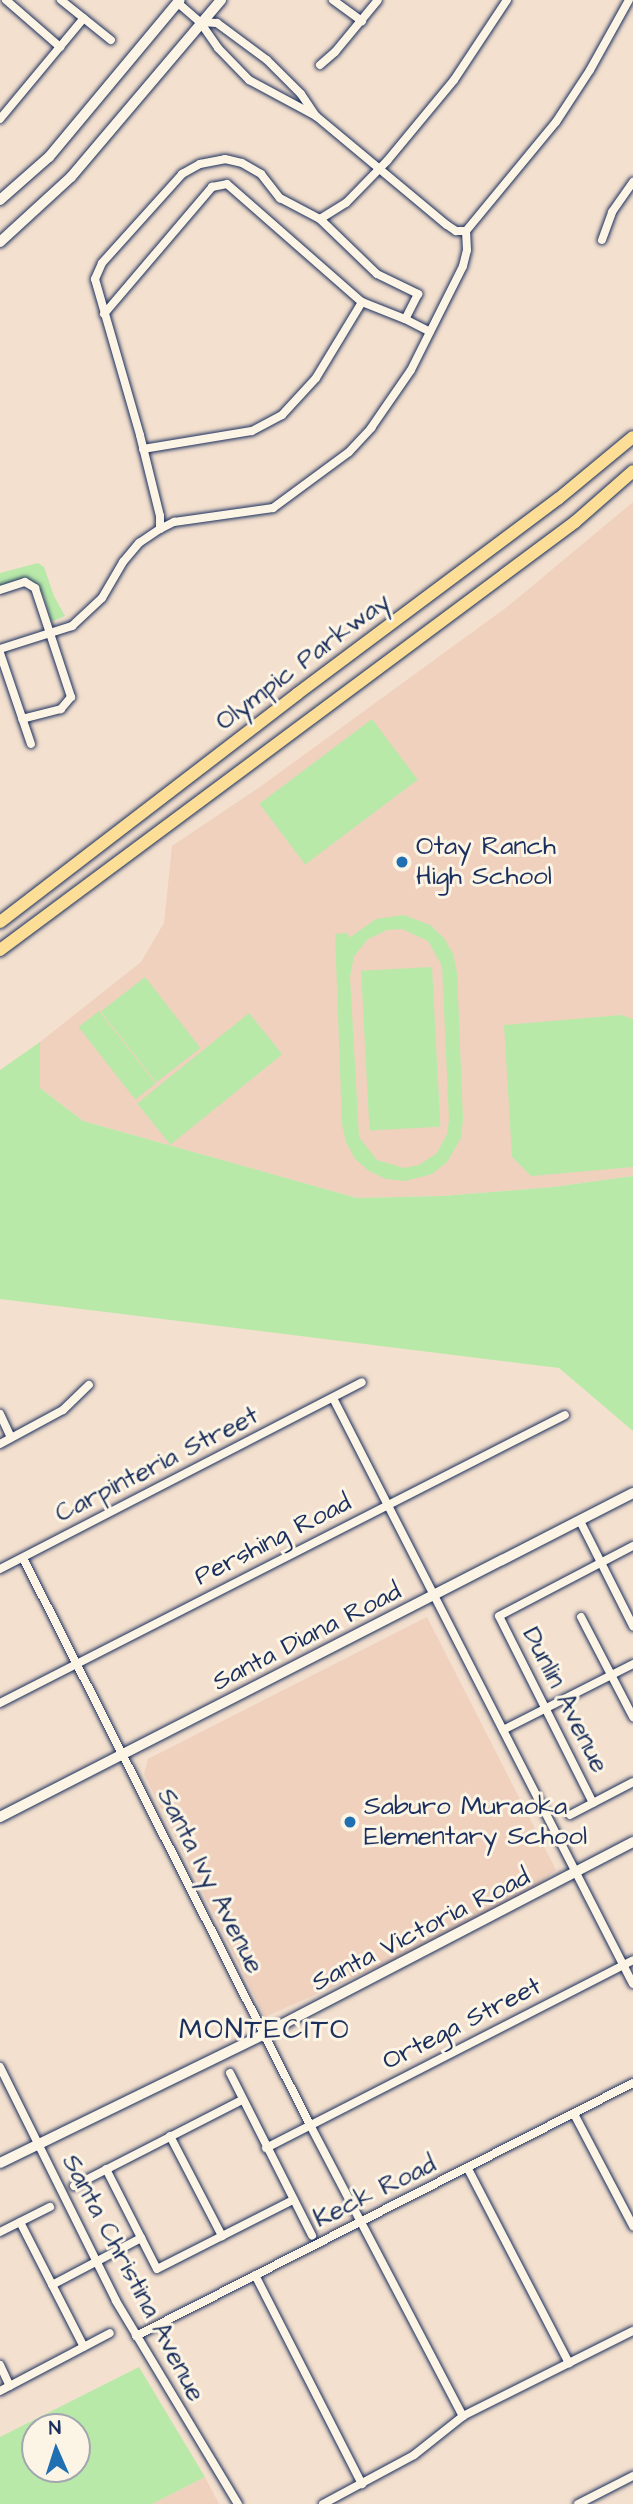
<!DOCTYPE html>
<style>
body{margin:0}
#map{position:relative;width:633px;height:2504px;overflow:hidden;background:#f4e0ce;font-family:"Architects Daughter",sans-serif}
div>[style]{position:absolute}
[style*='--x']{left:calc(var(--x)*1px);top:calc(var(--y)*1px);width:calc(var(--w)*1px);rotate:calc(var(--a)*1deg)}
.built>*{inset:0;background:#efd1be}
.green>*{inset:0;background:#b9e9a9;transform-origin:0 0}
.roads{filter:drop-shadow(0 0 2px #1b2f5e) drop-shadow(0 0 2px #1b2f5e)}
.minor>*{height:8px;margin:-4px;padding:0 4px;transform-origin:4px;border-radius:4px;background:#fcf5e5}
.tertiary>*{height:10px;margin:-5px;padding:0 5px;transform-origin:5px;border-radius:5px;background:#fcf5e5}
.secondary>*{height:10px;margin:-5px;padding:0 5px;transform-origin:5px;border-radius:5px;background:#fcf5e5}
.primary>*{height:12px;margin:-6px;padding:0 6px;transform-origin:6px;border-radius:6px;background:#fcde96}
.dots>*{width:19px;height:19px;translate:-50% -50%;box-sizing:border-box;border:4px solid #fcf5e5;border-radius:50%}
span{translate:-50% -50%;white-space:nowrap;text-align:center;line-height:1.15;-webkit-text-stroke:6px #fcf5e5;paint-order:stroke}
.street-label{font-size:26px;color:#1b2f5e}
.poi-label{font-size:26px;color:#1b2f5e}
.left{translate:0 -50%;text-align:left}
.neighbourhood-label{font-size:28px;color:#1b2f5e;letter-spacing:2px}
.north{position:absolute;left:21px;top:2413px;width:70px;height:70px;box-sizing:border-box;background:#fcf5e5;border:2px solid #a2a6af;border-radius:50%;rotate:357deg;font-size:19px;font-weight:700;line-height:28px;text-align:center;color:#1b2f5e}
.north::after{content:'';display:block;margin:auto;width:24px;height:32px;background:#1f6fb2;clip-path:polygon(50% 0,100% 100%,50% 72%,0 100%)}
</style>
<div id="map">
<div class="built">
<i style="clip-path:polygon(633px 502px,633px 1176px,553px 1187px,442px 1196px,357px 1198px,83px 1121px,40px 1088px,40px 1042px,141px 962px,164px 923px,172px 846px,264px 784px,507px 607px)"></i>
<i style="clip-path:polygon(427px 1617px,556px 1870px,506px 1910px,265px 2017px,144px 1774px,148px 1759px)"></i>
<i style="clip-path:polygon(205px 2477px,219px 2504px,152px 2504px)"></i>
</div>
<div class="green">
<i style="clip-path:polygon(38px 563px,44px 567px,54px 596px,65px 616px,51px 622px,45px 598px,35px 582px,27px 581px,0 589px,0 573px)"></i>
<i style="left:372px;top:719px;width:76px;height:141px;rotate:53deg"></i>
<i style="clip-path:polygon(evenodd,404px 915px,430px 925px,444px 938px,453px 954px,457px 973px,463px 1119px,461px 1138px,447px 1162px,432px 1174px,405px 1181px,386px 1179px,369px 1171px,355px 1159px,346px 1142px,342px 1124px,335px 934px,348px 933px,349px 938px,376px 919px,404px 915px,402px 929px,428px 941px,442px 966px,449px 1120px,447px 1134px,437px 1153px,419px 1165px,404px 1168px,377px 1160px,359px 1137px,350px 977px,354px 956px,368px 939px,387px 930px,402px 929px)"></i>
<i style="left:432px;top:967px;width:160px;height:71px;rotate:87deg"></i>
<i style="left:145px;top:977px;width:90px;height:56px;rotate:52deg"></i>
<i style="left:99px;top:1011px;width:92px;height:26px;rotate:52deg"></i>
<i style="left:249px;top:1013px;width:53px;height:144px;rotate:51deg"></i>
<i style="clip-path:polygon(621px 1015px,633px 1019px,633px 1167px,531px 1176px,512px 1157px,504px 1025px)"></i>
<i style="clip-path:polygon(40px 1042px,40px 1088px,83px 1121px,357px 1198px,442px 1196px,553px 1187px,633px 1176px,633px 1431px,559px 1368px,0 1299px,0 1070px)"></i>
<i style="clip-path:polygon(evenodd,139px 2367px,205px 2477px,152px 2504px,0 2504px,0 2437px,139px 2367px,77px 2427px,77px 2469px,35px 2469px,35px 2427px,77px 2427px)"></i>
</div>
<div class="roads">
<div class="minor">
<i style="--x:6;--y:0;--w:72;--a:41"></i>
<i style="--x:61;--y:0;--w:64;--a:38.7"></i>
<i style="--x:333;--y:0;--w:36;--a:36"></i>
<i style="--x:178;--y:3;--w:29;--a:41"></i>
<i style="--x:200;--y:22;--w:32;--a:55"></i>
<i style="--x:218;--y:48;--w:45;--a:45.9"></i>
<i style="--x:249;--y:80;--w:76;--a:28.2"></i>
<i style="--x:316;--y:116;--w:170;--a:39.8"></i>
<i style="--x:447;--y:225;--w:11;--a:34"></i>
<i style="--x:456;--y:231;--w:10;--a:0"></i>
<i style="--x:200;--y:22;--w:17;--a:3"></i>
<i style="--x:217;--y:23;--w:62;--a:36.5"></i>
<i style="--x:267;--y:60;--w:48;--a:45"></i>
<i style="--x:301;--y:94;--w:27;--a:56"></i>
<i style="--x:320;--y:65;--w:20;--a:-41"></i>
<i style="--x:335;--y:52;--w:67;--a:-50.4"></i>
<i style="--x:0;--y:119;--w:131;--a:-50.3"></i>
<i style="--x:320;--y:219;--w:31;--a:-32"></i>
<i style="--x:346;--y:203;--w:59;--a:-45.7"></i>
<i style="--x:387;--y:161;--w:105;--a:-50.4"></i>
<i style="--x:454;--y:80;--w:96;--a:-56.5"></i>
<i style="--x:466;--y:231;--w:141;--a:-50.5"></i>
<i style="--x:556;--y:122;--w:62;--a:-56.8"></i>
<i style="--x:590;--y:70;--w:80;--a:-60.9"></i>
<i style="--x:602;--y:240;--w:30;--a:-70"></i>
<i style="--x:612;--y:212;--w:37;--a:-55"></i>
<i style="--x:104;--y:314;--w:167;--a:-49.6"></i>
<i style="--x:212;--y:187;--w:15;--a:-11"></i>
<i style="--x:227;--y:184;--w:179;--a:41.2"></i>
<i style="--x:362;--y:302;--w:46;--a:21.6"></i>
<i style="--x:143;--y:449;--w:110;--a:-9.4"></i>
<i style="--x:252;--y:431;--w:34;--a:-28"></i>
<i style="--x:282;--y:415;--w:50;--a:-47.4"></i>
<i style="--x:316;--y:378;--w:89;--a:-58.8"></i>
<i style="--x:160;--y:529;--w:13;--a:-90"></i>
<i style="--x:160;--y:516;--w:83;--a:-103.9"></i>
<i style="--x:140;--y:435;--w:162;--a:-106.1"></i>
<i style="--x:95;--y:279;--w:17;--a:-66"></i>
<i style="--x:102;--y:263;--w:120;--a:-48"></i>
<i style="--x:182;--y:174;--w:21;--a:-29"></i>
<i style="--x:200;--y:164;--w:25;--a:-11"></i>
<i style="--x:225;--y:159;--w:17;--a:13"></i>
<i style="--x:242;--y:163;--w:22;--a:30"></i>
<i style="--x:261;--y:174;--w:31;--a:52"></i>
<i style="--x:280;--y:198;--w:45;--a:27.7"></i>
<i style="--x:320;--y:219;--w:79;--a:44"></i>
<i style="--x:377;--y:274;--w:46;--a:26"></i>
<i style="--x:418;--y:294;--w:28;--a:117"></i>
<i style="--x:405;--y:319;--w:28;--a:27"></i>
<i style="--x:0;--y:590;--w:26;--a:-18"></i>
<i style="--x:25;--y:582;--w:12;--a:31"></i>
<i style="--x:35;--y:588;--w:115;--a:71.7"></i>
<i style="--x:71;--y:697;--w:16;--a:130"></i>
<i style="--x:61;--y:709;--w:40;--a:165.6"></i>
<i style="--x:0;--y:649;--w:76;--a:-17.7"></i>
<i style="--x:72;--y:626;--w:41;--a:-43"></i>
<i style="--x:102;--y:598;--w:42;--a:-59.7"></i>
<i style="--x:123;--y:562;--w:25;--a:-50"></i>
<i style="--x:139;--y:543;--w:25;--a:-34"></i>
<i style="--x:160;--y:529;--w:16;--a:-27"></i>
<i style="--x:174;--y:522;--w:100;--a:-8"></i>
<i style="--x:273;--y:508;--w:94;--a:-36.4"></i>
<i style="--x:349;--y:452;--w:33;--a:-47"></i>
<i style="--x:371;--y:428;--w:70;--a:-55.4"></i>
<i style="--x:411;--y:370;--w:116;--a:-63.4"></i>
<i style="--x:463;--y:266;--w:16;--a:-76"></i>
<i style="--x:467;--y:250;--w:19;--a:-93"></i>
<i style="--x:0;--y:653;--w:96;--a:71.2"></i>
<i style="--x:333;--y:1398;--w:658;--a:62.89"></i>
<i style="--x:0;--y:1414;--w:26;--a:65"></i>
<i style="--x:0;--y:1444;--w:72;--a:-28.4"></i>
<i style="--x:63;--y:1410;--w:36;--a:-44"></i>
<i style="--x:580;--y:1521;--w:118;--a:63.2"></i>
<i style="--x:23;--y:1558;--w:635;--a:63.15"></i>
<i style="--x:310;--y:2125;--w:329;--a:62.3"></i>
<i style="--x:0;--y:1569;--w:407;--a:-27.3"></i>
<i style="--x:581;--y:1617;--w:113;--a:62.5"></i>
<i style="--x:0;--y:1703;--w:634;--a:-27.01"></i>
<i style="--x:503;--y:1730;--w:146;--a:-26.9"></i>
<i style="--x:593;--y:1803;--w:209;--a:-116.7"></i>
<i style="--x:499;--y:1616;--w:151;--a:-27.6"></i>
<i style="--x:570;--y:1815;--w:71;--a:-27.6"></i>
<i style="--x:0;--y:2067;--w:261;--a:63.6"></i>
<i style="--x:116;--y:2301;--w:237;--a:59"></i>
<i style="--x:230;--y:2073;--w:182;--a:63.2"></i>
<i style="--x:574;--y:2114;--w:127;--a:62.2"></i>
<i style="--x:170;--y:2136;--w:113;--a:62.5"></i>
<i style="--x:266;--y:2148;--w:412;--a:-27.1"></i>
<i style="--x:106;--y:2169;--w:112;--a:63"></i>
<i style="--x:157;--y:2269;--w:153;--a:-26.9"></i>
<i style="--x:468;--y:2169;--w:219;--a:62.5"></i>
<i style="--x:74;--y:2186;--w:189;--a:-27.1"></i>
<i style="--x:20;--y:2222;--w:140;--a:62.9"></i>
<i style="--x:0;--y:2232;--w:56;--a:-26.6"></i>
<i style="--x:255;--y:2275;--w:235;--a:62.9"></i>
<i style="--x:52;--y:2285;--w:101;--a:-27.8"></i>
<i style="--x:136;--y:2336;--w:558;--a:-26.98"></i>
<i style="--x:0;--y:2365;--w:23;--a:65"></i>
<i style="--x:0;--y:2391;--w:124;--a:-27.8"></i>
<i style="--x:323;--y:2504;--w:103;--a:-28.3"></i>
<i style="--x:414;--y:2455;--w:63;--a:-38.5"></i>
<i style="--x:463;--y:2416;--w:190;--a:-26.6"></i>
<i style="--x:578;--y:2504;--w:62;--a:-27"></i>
</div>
<div class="tertiary">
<i style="--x:0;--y:1817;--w:711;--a:-27.11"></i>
<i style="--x:0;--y:2163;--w:294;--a:-26"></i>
<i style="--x:264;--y:2034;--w:416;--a:-27.5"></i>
</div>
<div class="secondary">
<i style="--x:0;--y:200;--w:65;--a:-41.3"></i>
<i style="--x:49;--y:157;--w:204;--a:-50.2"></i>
<i style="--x:0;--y:242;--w:96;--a:-42.5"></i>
<i style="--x:71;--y:177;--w:232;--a:-49.7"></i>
</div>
<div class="primary">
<i style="--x:0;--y:922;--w:374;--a:-37.5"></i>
<i style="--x:297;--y:694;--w:326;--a:-36.8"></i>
<i style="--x:558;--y:499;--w:97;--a:-39.6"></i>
<i style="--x:0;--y:950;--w:717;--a:-36.66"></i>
<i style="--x:575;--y:522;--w:77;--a:-41.3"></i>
</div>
</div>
<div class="dots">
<i style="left:402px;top:862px;background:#1f6fb2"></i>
<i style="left:350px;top:1822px;background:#1f6fb2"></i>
</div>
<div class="street-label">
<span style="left:303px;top:662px;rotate:-37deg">Olympic Parkway</span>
<span style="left:157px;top:1465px;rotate:-27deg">Carpinteria Street</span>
<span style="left:273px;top:1540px;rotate:-27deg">Pershing Road</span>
<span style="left:307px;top:1637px;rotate:-27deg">Santa Diana Road</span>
<span style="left:565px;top:1700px;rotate:63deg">Dunlin Avenue</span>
<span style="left:210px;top:1881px;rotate:63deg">Santa Ivy Avenue</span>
<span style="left:421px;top:1930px;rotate:-27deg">Santa Victoria Road</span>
<span style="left:462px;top:2024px;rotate:-27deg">Ortega Street</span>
<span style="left:375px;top:2192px;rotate:-26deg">Keck Road</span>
<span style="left:133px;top:2278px;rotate:62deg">Santa Christina Avenue</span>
</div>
<div class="poi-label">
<span class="left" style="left:416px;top:862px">Otay Ranch<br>High School</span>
<span class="left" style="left:364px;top:1822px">Saburo Muraoka<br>Elementary School</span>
</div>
<div class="neighbourhood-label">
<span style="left:265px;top:2030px">MONTECITO</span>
</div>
<div class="north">N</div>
</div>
